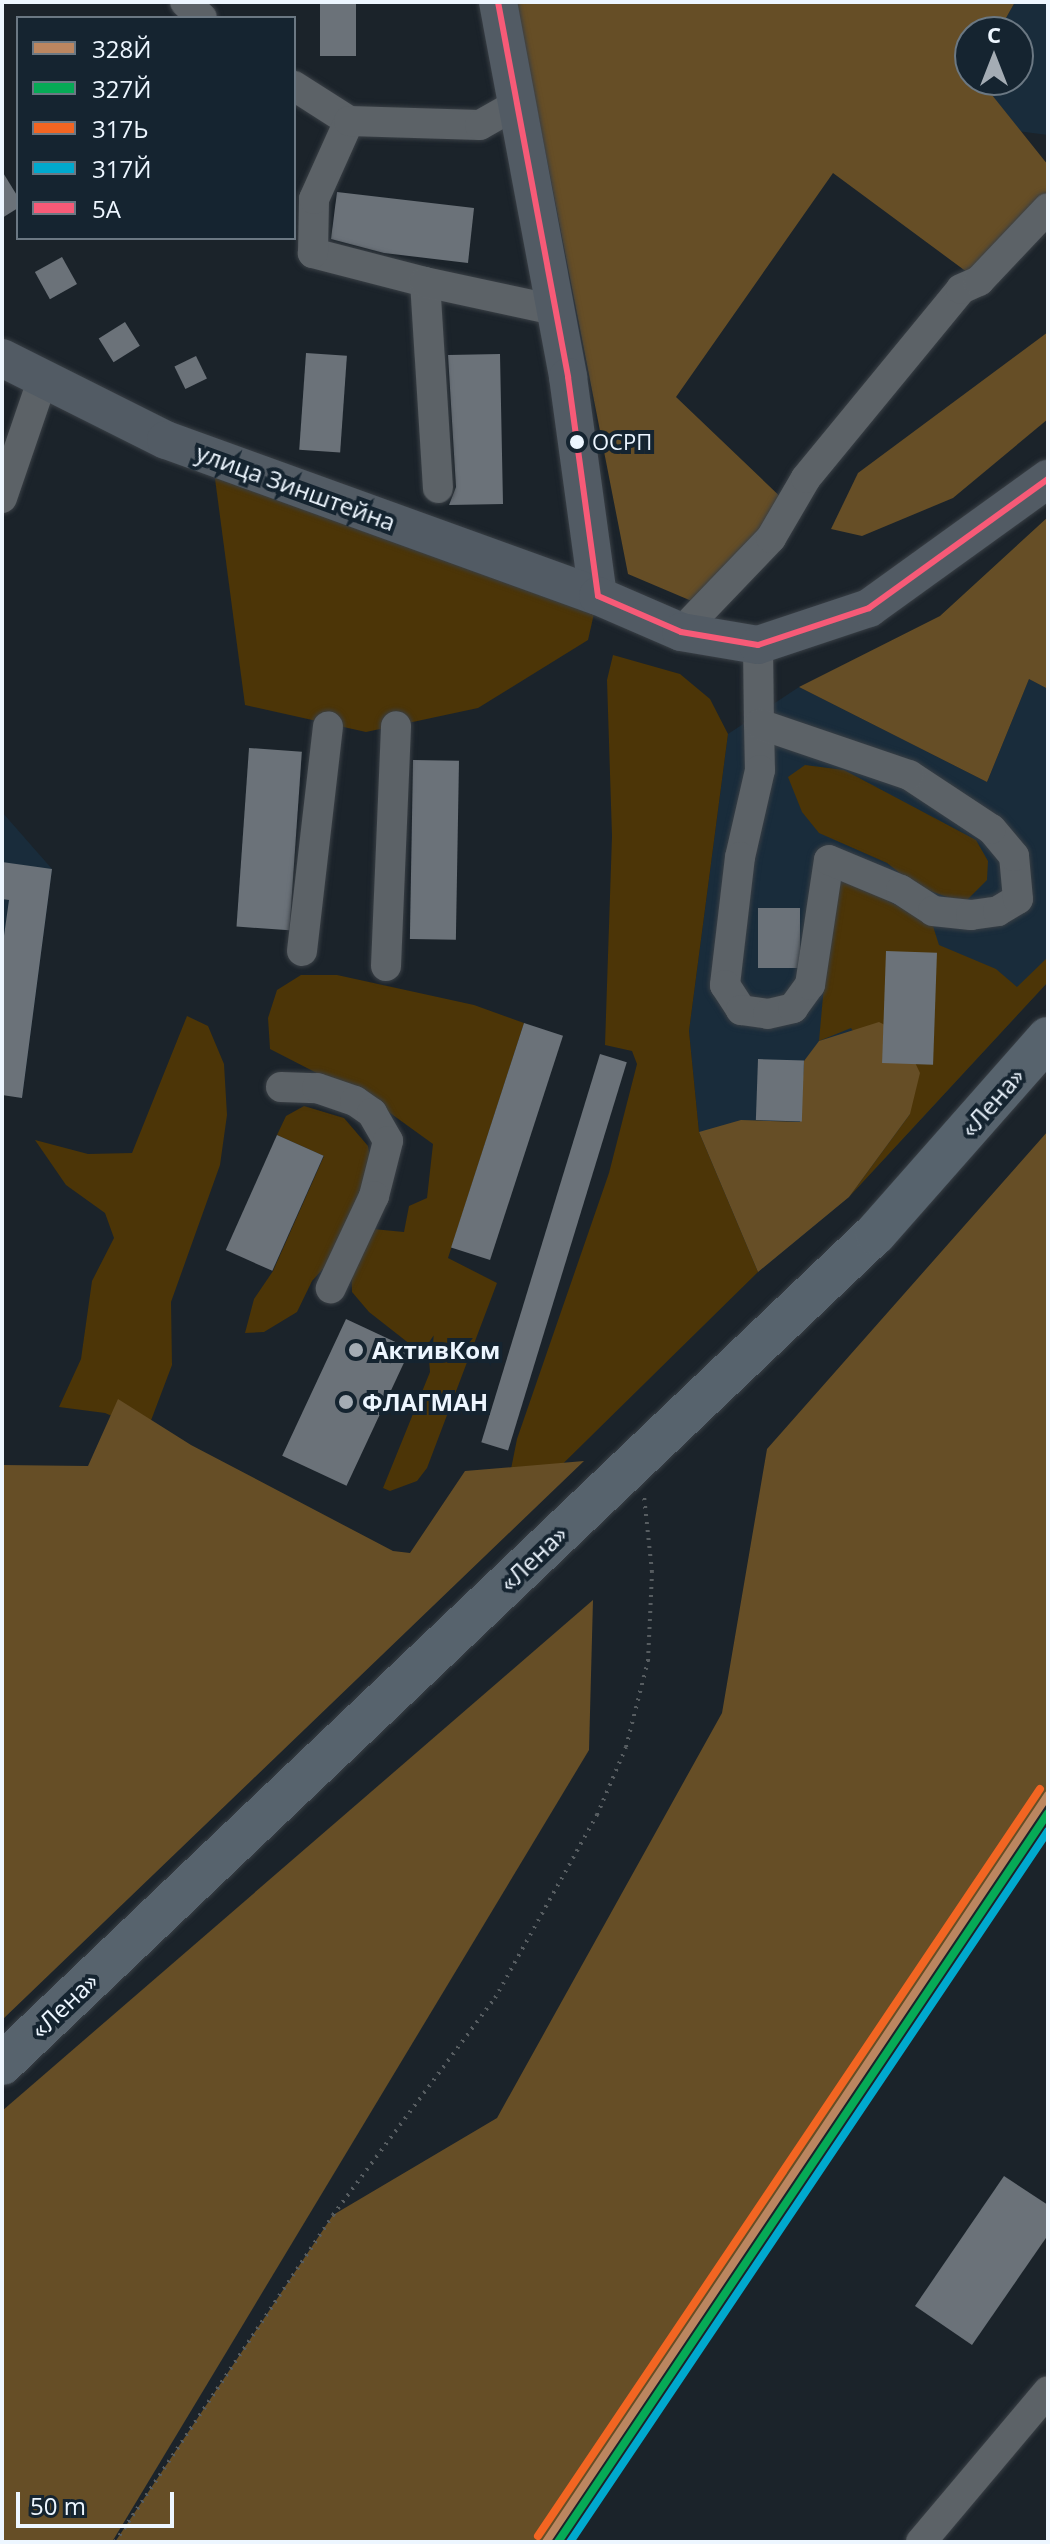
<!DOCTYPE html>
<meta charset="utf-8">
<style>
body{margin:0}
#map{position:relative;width:1050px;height:2544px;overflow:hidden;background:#1b232a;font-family:"Open Sans",sans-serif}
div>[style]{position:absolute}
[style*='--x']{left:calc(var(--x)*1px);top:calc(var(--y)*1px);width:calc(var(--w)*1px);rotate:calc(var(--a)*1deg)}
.built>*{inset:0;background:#192c3b}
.green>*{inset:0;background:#4c3507}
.forest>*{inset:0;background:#664e26}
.building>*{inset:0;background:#6b7279;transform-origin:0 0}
.path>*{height:4px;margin-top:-2px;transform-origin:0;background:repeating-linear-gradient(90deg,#575d61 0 2px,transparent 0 8px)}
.roads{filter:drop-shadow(0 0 2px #393f45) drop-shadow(0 0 2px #393f45)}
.minor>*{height:30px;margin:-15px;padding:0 15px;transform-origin:15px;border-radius:15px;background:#5c6267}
.major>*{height:38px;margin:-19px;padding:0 19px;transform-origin:19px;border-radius:19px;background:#525b64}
.highway>*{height:42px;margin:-21px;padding:0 21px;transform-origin:21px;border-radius:21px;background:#57636d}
.bus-1>*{height:6px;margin:-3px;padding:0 3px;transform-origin:3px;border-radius:3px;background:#f75a77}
.rail-1>*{height:8px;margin:-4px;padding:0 4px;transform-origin:4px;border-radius:4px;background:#bb8660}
.rail-2>*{height:8px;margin:-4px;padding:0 4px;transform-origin:4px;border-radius:4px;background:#06aa56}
.rail-3>*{height:8px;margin:-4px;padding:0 4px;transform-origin:4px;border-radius:4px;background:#f26522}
.rail-4>*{height:8px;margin:-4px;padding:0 4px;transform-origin:4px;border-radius:4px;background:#00a9ce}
.dots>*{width:22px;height:22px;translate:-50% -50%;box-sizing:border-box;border:4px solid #152430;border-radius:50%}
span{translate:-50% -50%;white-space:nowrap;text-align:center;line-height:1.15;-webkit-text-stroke:8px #152430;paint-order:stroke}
.bus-label{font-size:22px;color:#edf6ff}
.left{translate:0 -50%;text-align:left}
.street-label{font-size:24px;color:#edf6ff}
.poi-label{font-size:24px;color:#edf6ff;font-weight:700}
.frame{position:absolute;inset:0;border:4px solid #edf6ff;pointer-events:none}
.legend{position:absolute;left:16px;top:16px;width:280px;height:224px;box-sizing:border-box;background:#152430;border:2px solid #6b7883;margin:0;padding:10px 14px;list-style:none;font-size:24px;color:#edf6ff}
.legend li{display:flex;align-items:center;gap:16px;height:40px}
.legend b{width:40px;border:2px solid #6b7883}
.north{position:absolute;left:954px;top:16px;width:80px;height:80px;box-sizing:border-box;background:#152430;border:2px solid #6b7883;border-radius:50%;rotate:0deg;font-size:22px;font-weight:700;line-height:32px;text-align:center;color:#edf6ff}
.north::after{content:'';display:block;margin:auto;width:28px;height:36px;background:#a4acb4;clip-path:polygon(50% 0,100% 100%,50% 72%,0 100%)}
.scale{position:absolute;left:16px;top:2492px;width:158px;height:36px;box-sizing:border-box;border:4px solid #edf6ff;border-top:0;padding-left:10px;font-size:24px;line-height:28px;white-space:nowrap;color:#edf6ff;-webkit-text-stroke:6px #152430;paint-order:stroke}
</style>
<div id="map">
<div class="built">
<i style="clip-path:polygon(1015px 2px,1048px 2px,1048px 135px,1017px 131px,980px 80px,1018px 80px,1018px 32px,998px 32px)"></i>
<i style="clip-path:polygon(1029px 679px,1048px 689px,1048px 982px,849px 1197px,758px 1272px,699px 1132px,689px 1031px,728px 734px,799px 687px,987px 782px)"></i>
<i style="clip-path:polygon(2px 812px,52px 869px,22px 1098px,2px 1093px)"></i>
</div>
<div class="green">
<i style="clip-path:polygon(212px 456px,598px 596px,588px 640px,478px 708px,366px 732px,245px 705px)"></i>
<i style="clip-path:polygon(613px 655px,680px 674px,710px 699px,728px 734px,689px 1031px,699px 1132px,758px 1272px,528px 1498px,504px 1504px,517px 1439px,609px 1173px,637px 1064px,632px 1051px,605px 1045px,612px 836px,607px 680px)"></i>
<i style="clip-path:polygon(805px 765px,844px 770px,976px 840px,988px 861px,987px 880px,967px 900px,950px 898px,916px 886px,887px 863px,819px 833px,802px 812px,788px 777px)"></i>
<i style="clip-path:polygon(845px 879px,932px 923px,939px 945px,996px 969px,1017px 987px,1048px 957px,1048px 982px,849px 1197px,910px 1114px,851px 1028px,819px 1041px,833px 885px)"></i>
<i style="clip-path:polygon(301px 975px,337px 975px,474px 1005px,524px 1023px,448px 1258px,497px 1283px,427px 1468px,417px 1481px,390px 1491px,383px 1488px,430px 1372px,429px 1359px,369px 1312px,352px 1292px,351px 1267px,373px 1229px,404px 1232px,409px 1206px,427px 1198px,433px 1144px,379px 1105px,270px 1049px,268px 1018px,277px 990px)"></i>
<i style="clip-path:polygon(187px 1016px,208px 1026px,224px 1064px,227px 1115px,220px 1165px,171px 1302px,172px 1365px,147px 1431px,105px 1413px,59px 1407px,81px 1359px,92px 1281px,114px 1238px,105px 1213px,66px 1185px,35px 1140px,88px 1154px,132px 1153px)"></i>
<i style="clip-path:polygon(304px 1106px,344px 1118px,368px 1146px,373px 1172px,333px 1258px,312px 1281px,297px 1312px,264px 1332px,245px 1333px,254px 1299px,273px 1271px,324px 1156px,277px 1135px,286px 1116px)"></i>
</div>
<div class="forest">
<i style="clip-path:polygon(516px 2px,1015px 2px,998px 32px,970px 32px,970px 80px,980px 80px,1048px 165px,1048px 208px,979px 281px,833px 173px,676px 397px,789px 505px,694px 602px,628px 574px)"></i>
<i style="clip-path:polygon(1048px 332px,1048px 419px,953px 498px,862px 536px,831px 529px,858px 473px)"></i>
<i style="clip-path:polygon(1048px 517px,1048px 689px,1029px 679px,987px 782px,799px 687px,940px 616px)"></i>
<i style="clip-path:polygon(879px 1022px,901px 1033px,920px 1073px,910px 1114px,849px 1197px,758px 1272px,699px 1132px,741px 1120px,800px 1122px,804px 1061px,819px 1041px)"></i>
<i style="clip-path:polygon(1048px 1131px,1048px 1793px,546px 2542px,115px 2542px,333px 2215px,497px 2118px,722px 1713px,767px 1449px)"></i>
<i style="clip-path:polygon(118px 1399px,191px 1445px,393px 1551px,410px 1553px,465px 1471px,584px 1461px,2px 2020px,2px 1465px,88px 1466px)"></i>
<i style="clip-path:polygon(593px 1600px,589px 1750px,112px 2542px,2px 2542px,2px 2111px)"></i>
</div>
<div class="building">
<i style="left:320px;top:2px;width:36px;height:54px"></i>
<i style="clip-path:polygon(2px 171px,18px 197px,18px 208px,2px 218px)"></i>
<i style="clip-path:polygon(337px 192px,474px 208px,468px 263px,384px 253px,331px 239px)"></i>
<i style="left:62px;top:257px;width:31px;height:31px;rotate:61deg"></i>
<i style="left:125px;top:322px;width:28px;height:31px;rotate:58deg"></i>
<i style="left:306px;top:353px;width:41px;height:97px;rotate:4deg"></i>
<i style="clip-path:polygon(500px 354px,503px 504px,449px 505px,456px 487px,448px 355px)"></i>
<i style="left:196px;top:356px;width:25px;height:24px;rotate:64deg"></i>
<i style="left:249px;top:748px;width:53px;height:179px;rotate:4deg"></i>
<i style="left:413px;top:760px;width:46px;height:179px;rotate:1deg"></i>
<i style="clip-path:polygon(2px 862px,52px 869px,22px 1098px,2px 1095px,2px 950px,9px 900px,2px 899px)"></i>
<i style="left:758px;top:908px;width:42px;height:60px"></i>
<i style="left:886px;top:951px;width:51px;height:112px;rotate:2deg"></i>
<i style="left:524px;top:1023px;width:41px;height:236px;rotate:18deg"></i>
<i style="left:600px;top:1054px;width:28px;height:406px;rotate:17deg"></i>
<i style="left:758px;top:1059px;width:46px;height:61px;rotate:2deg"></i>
<i style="left:277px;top:1135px;width:51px;height:126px;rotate:24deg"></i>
<i style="left:346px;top:1319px;width:71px;height:151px;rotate:25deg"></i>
<i style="clip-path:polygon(1004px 2176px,1048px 2205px,1048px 2235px,972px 2345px,915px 2306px)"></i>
</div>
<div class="path">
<i style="--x:115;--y:2542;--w:393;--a:-56.3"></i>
<i style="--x:333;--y:2215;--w:271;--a:-53.3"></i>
<i style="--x:495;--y:1998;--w:210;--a:-60.9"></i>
<i style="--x:597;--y:1815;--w:74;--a:-66.9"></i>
<i style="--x:626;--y:1747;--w:89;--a:-75.7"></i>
<i style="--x:648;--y:1661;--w:89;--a:-87.4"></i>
<i style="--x:652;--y:1572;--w:76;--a:-96"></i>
</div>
<div class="roads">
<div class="minor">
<i style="--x:185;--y:2;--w:23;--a:43"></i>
<i style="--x:294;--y:86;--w:65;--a:32.5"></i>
<i style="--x:425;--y:282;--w:116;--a:-165.5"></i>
<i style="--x:313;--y:253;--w:54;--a:-88.9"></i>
<i style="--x:314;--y:199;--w:85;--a:-65.8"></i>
<i style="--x:349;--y:121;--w:131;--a:1.7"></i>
<i style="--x:480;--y:125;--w:43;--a:-29.6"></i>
<i style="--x:438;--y:488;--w:206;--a:-93.6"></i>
<i style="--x:425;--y:282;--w:133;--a:12.2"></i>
<i style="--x:2;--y:498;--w:124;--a:-71.1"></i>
<i style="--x:681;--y:632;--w:130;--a:-46.2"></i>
<i style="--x:771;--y:538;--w:69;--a:-59.7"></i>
<i style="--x:806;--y:478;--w:244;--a:-50.6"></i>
<i style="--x:961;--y:289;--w:20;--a:-24"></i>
<i style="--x:979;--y:281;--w:100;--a:-46.6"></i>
<i style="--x:758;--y:645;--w:79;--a:89.3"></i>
<i style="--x:759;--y:724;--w:46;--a:88.8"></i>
<i style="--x:760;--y:770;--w:89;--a:102.9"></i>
<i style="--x:740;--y:857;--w:129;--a:96.7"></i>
<i style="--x:725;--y:985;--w:30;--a:57"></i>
<i style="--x:741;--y:1010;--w:27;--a:8"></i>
<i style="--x:768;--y:1014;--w:26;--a:-13"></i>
<i style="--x:793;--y:1008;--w:29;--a:-54"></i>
<i style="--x:810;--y:985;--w:126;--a:-81.4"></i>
<i style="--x:829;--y:860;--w:78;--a:22.6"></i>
<i style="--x:901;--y:890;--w:38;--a:33"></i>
<i style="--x:933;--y:911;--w:38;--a:6"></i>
<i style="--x:971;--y:915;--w:27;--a:-8"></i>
<i style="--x:998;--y:911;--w:23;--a:-31"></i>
<i style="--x:1018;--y:899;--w:43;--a:-95.3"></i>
<i style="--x:1014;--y:856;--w:35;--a:-130"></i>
<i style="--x:991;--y:829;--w:98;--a:-146.6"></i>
<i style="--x:909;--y:775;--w:158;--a:-161.2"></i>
<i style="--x:302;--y:951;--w:226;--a:-83.4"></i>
<i style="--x:386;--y:966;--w:240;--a:-87.6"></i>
<i style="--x:281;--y:1087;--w:36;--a:2"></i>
<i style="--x:317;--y:1088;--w:40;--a:18.9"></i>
<i style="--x:355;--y:1101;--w:21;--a:35"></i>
<i style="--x:372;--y:1113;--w:32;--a:60"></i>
<i style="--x:388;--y:1141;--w:57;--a:104.3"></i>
<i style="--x:374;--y:1196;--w:102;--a:115.1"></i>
<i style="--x:921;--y:2542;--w:197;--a:-49.9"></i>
</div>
<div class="major">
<i style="--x:498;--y:2;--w:381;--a:79.4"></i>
<i style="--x:568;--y:377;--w:221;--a:82.2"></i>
<i style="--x:2;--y:358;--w:183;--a:26.6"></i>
<i style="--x:166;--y:440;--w:459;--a:19.9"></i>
<i style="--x:598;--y:596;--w:90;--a:23.4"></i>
<i style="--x:681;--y:632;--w:78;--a:9.6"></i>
<i style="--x:758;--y:645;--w:117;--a:-18.4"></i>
<i style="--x:869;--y:608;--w:221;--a:-35.8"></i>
</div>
<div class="highway">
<i style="--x:2;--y:2064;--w:1206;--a:-43.56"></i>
<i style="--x:876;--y:1233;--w:260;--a:-48.6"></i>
</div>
</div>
<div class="bus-1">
<i style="--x:498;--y:2;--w:381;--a:79.4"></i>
<i style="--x:568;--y:377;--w:221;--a:82.2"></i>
<i style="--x:598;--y:596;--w:90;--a:23.4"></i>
<i style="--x:681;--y:632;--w:78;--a:9.6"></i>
<i style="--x:758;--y:645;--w:117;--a:-18.4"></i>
<i style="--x:869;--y:608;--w:221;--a:-35.8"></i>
</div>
<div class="rail-1">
<i style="--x:546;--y:2542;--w:900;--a:-56.1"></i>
</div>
<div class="rail-2">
<i style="--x:558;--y:2542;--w:878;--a:-56.09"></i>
</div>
<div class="rail-3">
<i style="--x:538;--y:2536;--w:900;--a:-56.1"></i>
</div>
<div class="rail-4">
<i style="--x:570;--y:2542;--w:857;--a:-56.09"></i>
</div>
<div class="dots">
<i style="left:577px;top:442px;background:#edf6ff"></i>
<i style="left:356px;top:1350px;background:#a4acb4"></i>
<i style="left:346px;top:1402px;background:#a4acb4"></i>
</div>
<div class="bus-label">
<span class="left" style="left:592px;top:442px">ОСРП</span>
</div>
<div class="street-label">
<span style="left:296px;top:487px;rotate:20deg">улица Зинштейна</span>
<span style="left:992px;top:1102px;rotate:-49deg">«Лена»</span>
<span style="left:533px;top:1558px;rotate:-44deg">«Лена»</span>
<span style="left:64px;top:2005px;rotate:-44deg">«Лена»</span>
</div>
<div class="poi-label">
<span class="left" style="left:372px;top:1350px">АктивКом</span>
<span class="left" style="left:362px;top:1402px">ФЛАГМАН</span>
</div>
<div class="frame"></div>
<ul class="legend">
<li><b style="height:10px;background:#bb8660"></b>328Й</li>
<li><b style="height:10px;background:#06aa56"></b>327Й</li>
<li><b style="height:10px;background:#f26522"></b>317Ь</li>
<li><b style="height:10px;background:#00a9ce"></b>317Й</li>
<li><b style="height:10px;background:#f75a77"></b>5А</li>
</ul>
<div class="north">С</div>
<div class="scale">50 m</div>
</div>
